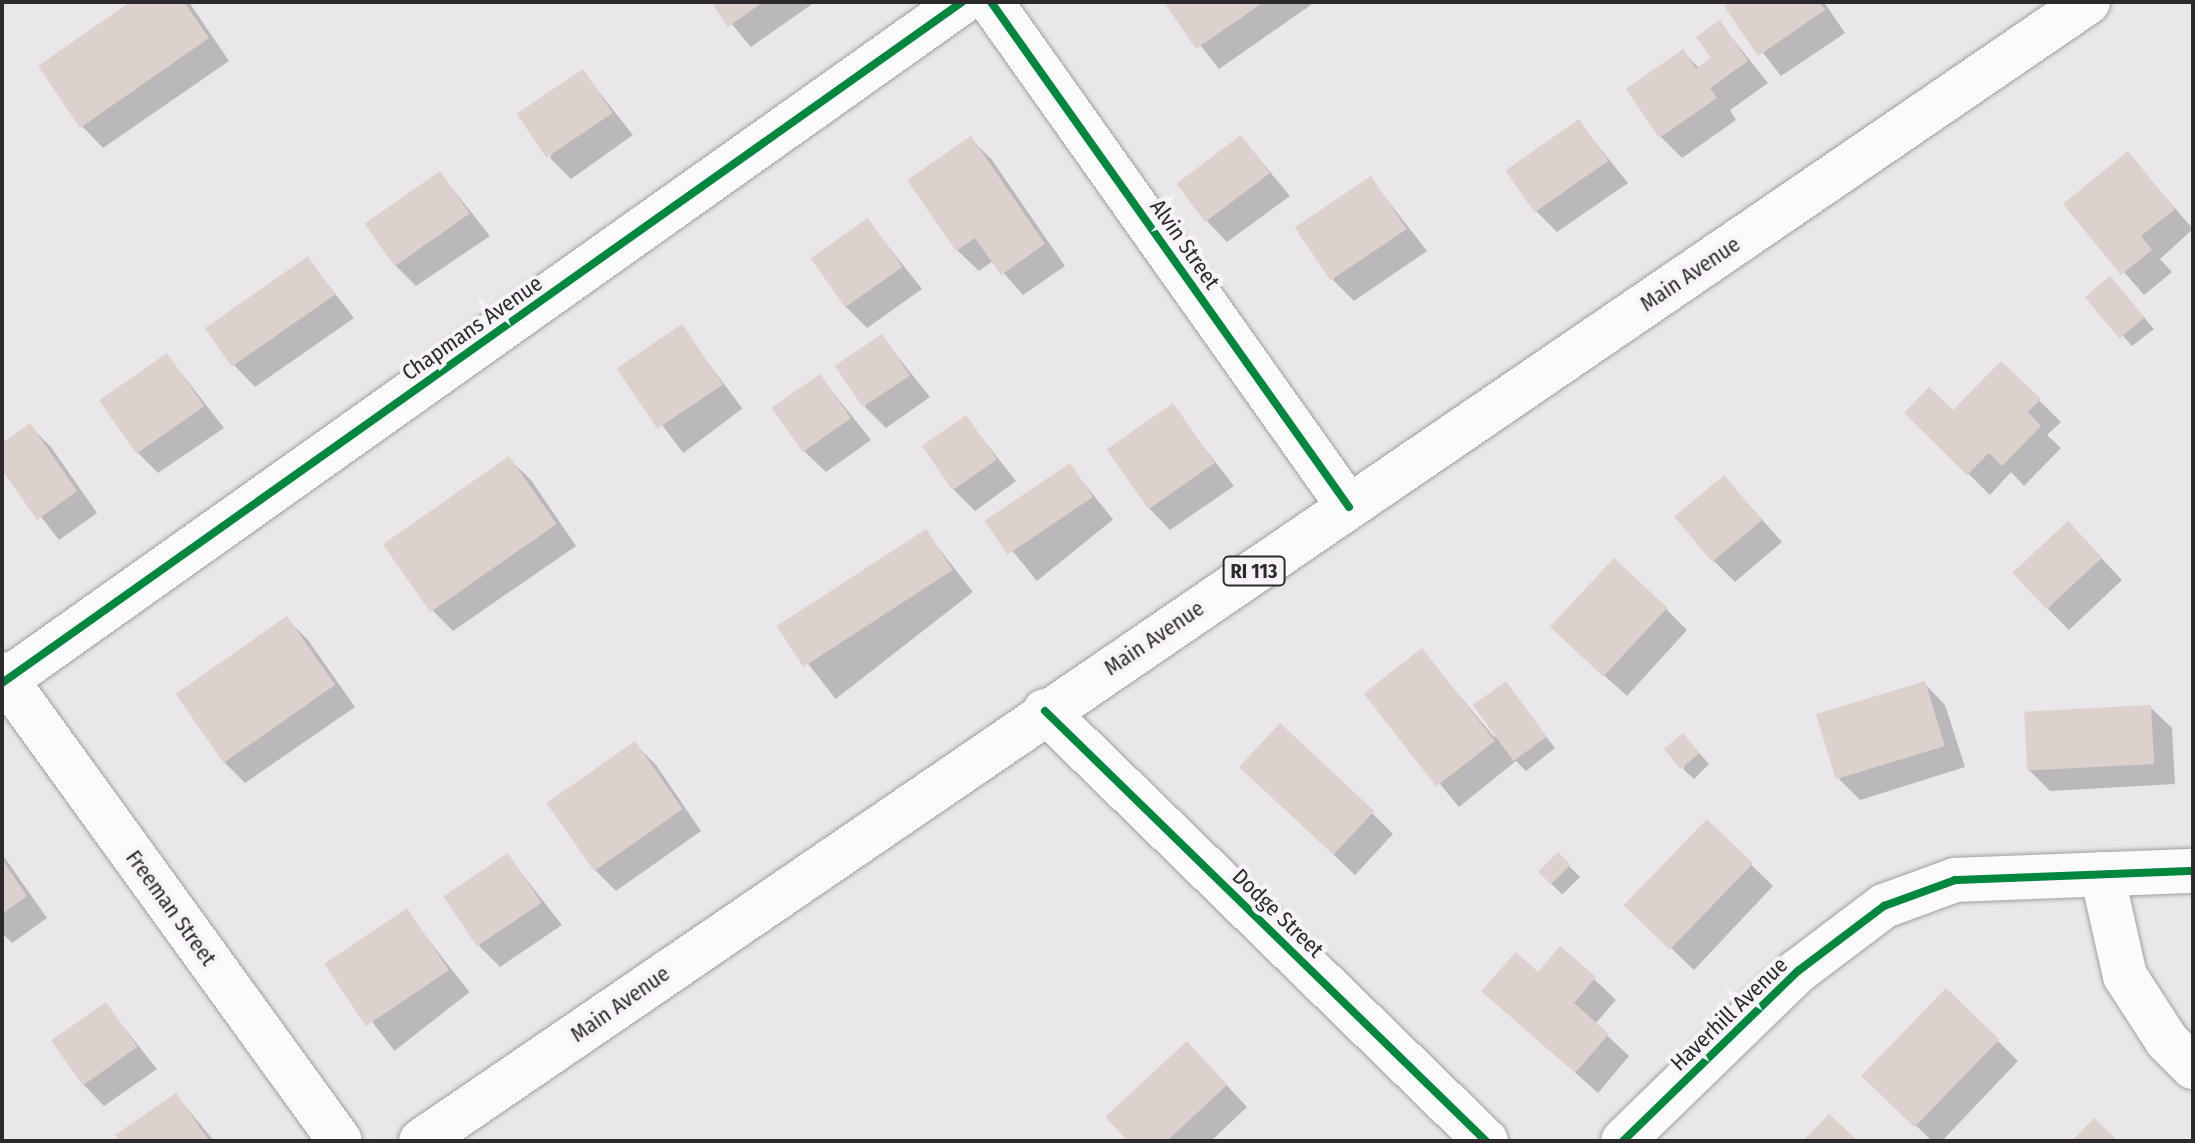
<!DOCTYPE html>
<style>
body{margin:0}
#map{position:relative;width:2195px;height:1143px;overflow:hidden;background:#eae7ea;font-family:"Fira Sans Condensed",sans-serif}
div>[style]{position:absolute}
[style*='--x']{left:calc(var(--x)*1px);top:calc(var(--y)*1px);width:calc(var(--w)*1px);rotate:calc(var(--a)*1deg)}
.shadow>*{inset:0;background:#0003;transform-origin:0 0}
.building>*{inset:0;background:#dcd1cc;transform-origin:0 0}
.roads{filter:drop-shadow(0 0 2px #a19fa1) drop-shadow(0 0 2px #a19fa1)}
.minor>*{height:44px;margin:-22px;padding:0 22px;transform-origin:22px;border-radius:22px;background:#fcfbfc}
.primary>*{height:44px;margin:-22px;padding:0 22px;transform-origin:22px;border-radius:22px;background:#fcfbfc}
.cycleway>*{height:8px;margin:-4px;padding:0 4px;transform-origin:4px;border-radius:4px;background:#00873e}
span{translate:-50% -50%;white-space:nowrap;text-align:center;line-height:1.15;-webkit-text-stroke:8px #f8f3f9;paint-order:stroke}
.shield-label span{padding:2px 6px;background:#f8f3f9;border:2px solid;border-radius:6px;-webkit-text-stroke-width:0}
.shield-label{font-size:20px;color:#2c2a2c;font-weight:700}
.street-label{font-size:22px;color:#2c2a2c}
.frame{position:absolute;inset:0;border:4px solid #2c2a2c;pointer-events:none}
</style>
<div id="map">
<div class="shadow">
<i style="clip-path:polygon(134px 2px,189px 2px,229px 61px,103px 148px,82px 126px)"></i>
<i style="clip-path:polygon(713px 2px,815px 2px,751px 47px)"></i>
<i style="clip-path:polygon(1166px 2px,1315px 2px,1219px 69px)"></i>
<i style="clip-path:polygon(1733px 2px,1824px 2px,1845px 33px,1781px 76px,1727px 6px)"></i>
<i style="clip-path:polygon(1720px 23px,1768px 83px,1730px 110px,1736px 120px,1682px 158px,1661px 137px,1683px 52px,1700px 69px,1714px 58px)"></i>
<i style="clip-path:polygon(583px 72px,633px 135px,571px 179px,550px 158px)"></i>
<i style="clip-path:polygon(1579px 122px,1628px 183px,1557px 232px,1535px 210px)"></i>
<i style="clip-path:polygon(1241px 137px,1290px 196px,1227px 242px,1206px 220px)"></i>
<i style="clip-path:polygon(971px 139px,992px 160px,1065px 266px,1023px 295px,993px 261px,979px 271px,957px 250px,909px 181px)"></i>
<i style="clip-path:polygon(2128px 154px,2193px 229px,2160px 259px,2172px 272px,2144px 295px,2066px 205px)"></i>
<i style="clip-path:polygon(440px 173px,490px 236px,416px 286px,395px 265px)"></i>
<i style="clip-path:polygon(1370px 178px,1427px 251px,1354px 301px,1333px 280px)"></i>
<i style="clip-path:polygon(868px 221px,922px 289px,867px 328px,846px 307px)"></i>
<i style="clip-path:polygon(308px 259px,354px 318px,255px 387px,234px 365px)"></i>
<i style="clip-path:polygon(2120px 290px,2154px 329px,2132px 346px,2089px 298px)"></i>
<i style="left:681px;top:327px;width:102px;height:74px;rotate:53deg"></i>
<i style="clip-path:polygon(882px 337px,930px 397px,886px 428px,865px 407px)"></i>
<i style="clip-path:polygon(167px 355px,224px 428px,158px 473px,137px 452px)"></i>
<i style="clip-path:polygon(2001px 363px,2061px 422px,2047px 435px,2061px 448px,2024px 486px,2011px 472px,1990px 495px,1907px 413px,1953px 413px)"></i>
<i style="clip-path:polygon(820px 376px,871px 440px,826px 472px,804px 451px)"></i>
<i style="clip-path:polygon(1172px 406px,1234px 486px,1170px 530px,1149px 508px)"></i>
<i style="clip-path:polygon(966px 418px,1016px 481px,975px 511px,954px 490px)"></i>
<i style="clip-path:polygon(30px 426px,51px 447px,97px 513px,59px 540px,2px 466px,2px 445px)"></i>
<i style="clip-path:polygon(509px 459px,531px 480px,576px 546px,453px 631px,432px 610px)"></i>
<i style="left:1069px;top:465px;width:70px;height:98px;rotate:51deg"></i>
<i style="clip-path:polygon(1724px 477px,1782px 542px,1735px 582px,1713px 560px)"></i>
<i style="left:926px;top:532px;width:76px;height:174px;rotate:52deg"></i>
<i style="clip-path:polygon(2089px 545px,2122px 580px,2069px 630px,2048px 609px)"></i>
<i style="clip-path:polygon(1666px 609px,1687px 630px,1627px 696px,1575px 649px)"></i>
<i style="clip-path:polygon(287px 619px,308px 640px,355px 707px,245px 783px,224px 762px,177px 695px)"></i>
<i style="clip-path:polygon(1421px 650px,1495px 738px,1505px 684px,1555px 748px,1526px 771px,1516px 761px,1459px 807px,1366px 694px)"></i>
<i style="clip-path:polygon(1924px 683px,1945px 705px,1965px 767px,1860px 800px,1839px 779px)"></i>
<i style="clip-path:polygon(2150px 707px,2172px 728px,2175px 784px,2050px 791px,2028px 769px)"></i>
<i style="clip-path:polygon(635px 744px,656px 765px,701px 831px,616px 891px,595px 870px)"></i>
<i style="clip-path:polygon(1693px 746px,1709px 764px,1694px 779px,1683px 769px)"></i>
<i style="clip-path:polygon(1263px 788px,1372px 813px,1393px 834px,1355px 875px)"></i>
<i style="clip-path:polygon(1707px 822px,1773px 886px,1694px 970px,1648px 926px)"></i>
<i style="clip-path:polygon(2px 854px,47px 918px,12px 943px,2px 933px)"></i>
<i style="left:1558px;top:855px;width:31px;height:25px;rotate:45deg"></i>
<i style="clip-path:polygon(508px 856px,562px 925px,500px 967px,479px 946px)"></i>
<i style="left:406px;top:911px;width:103px;height:95px;rotate:52deg"></i>
<i style="clip-path:polygon(1539px 974px,1594px 979px,1616px 1000px,1595px 1024px,1629px 1056px,1598px 1093px,1484px 991px)"></i>
<i style="clip-path:polygon(106px 1005px,157px 1069px,104px 1106px,83px 1084px)"></i>
<i style="clip-path:polygon(1997px 1040px,2018px 1061px,1942px 1141px,1932px 1141px,1865px 1076px)"></i>
<i style="clip-path:polygon(1208px 1065px,1247px 1107px,1211px 1141px,1131px 1141px)"></i>
<i style="clip-path:polygon(176px 1095px,214px 1141px,121px 1141px,117px 1135px)"></i>
</div>
<div class="building">
<i style="clip-path:polygon(130px 2px,184px 2px,209px 38px,80px 128px,38px 66px)"></i>
<i style="clip-path:polygon(711px 2px,763px 2px,728px 27px)"></i>
<i style="clip-path:polygon(1164px 2px,1264px 2px,1196px 49px)"></i>
<i style="clip-path:polygon(1729px 2px,1819px 2px,1825px 10px,1758px 56px,1724px 6px)"></i>
<i style="clip-path:polygon(1720px 20px,1748px 61px,1710px 88px,1717px 98px,1659px 138px,1626px 89px,1683px 49px,1696px 69px,1711px 58px,1696px 37px)"></i>
<i style="left:583px;top:69px;width:53px;height:80px;rotate:56deg"></i>
<i style="left:1579px;top:119px;width:51px;height:90px;rotate:55deg"></i>
<i style="left:1241px;top:135px;width:48px;height:81px;rotate:53deg"></i>
<i style="clip-path:polygon(971px 136px,1045px 244px,1001px 275px,975px 238px,956px 251px,907px 180px)"></i>
<i style="clip-path:polygon(2128px 151px,2175px 209px,2141px 236px,2152px 250px,2121px 275px,2063px 204px)"></i>
<i style="left:440px;top:171px;width:52px;height:92px;rotate:55deg"></i>
<i style="left:1371px;top:176px;width:64px;height:92px;rotate:56deg"></i>
<i style="left:868px;top:218px;width:60px;height:70px;rotate:55deg"></i>
<i style="left:308px;top:256px;width:47px;height:126px;rotate:55deg"></i>
<i style="left:2110px;top:276px;width:54px;height:33px;rotate:50deg"></i>
<i style="left:682px;top:324px;width:73px;height:79px;rotate:56deg"></i>
<i style="left:882px;top:334px;width:50px;height:57px;rotate:56deg"></i>
<i style="left:167px;top:353px;width:65px;height:83px;rotate:55deg"></i>
<i style="clip-path:polygon(2001px 361px,2041px 399px,2028px 412px,2041px 426px,2002px 466px,1989px 453px,1967px 475px,1904px 413px,1929px 387px,1953px 410px)"></i>
<i style="left:820px;top:374px;width:54px;height:59px;rotate:55deg"></i>
<i style="left:1173px;top:403px;width:73px;height:81px;rotate:55deg"></i>
<i style="left:966px;top:415px;width:54px;height:54px;rotate:55deg"></i>
<i style="clip-path:polygon(30px 423px,77px 491px,37px 520px,2px 470px,2px 443px)"></i>
<i style="left:509px;top:456px;width:83px;height:154px;rotate:55deg"></i>
<i style="left:1070px;top:463px;width:41px;height:103px;rotate:56deg"></i>
<i style="left:1724px;top:475px;width:59px;height:65px;rotate:50deg"></i>
<i style="left:2068px;top:521px;width:50px;height:76px;rotate:47deg"></i>
<i style="left:926px;top:529px;width:49px;height:178px;rotate:57deg"></i>
<i style="left:1614px;top:558px;width:73px;height:94px;rotate:43deg"></i>
<i style="left:287px;top:616px;width:84px;height:136px;rotate:55deg"></i>
<i style="left:1422px;top:648px;width:118px;height:74px;rotate:52deg"></i>
<i style="left:1506px;top:681px;width:69px;height:41px;rotate:54deg"></i>
<i style="left:1925px;top:681px;width:68px;height:114px;rotate:73deg"></i>
<i style="left:2151px;top:705px;width:59px;height:127px;rotate:87deg"></i>
<i style="left:1280px;top:723px;width:129px;height:60px;rotate:43deg"></i>
<i style="left:1683px;top:733px;width:26px;height:25px;rotate:50deg"></i>
<i style="left:635px;top:741px;width:83px;height:108px;rotate:55deg"></i>
<i style="left:1707px;top:819px;width:64px;height:120px;rotate:44deg"></i>
<i style="left:1558px;top:852px;width:18px;height:28px;rotate:45deg"></i>
<i style="left:508px;top:853px;width:60px;height:78px;rotate:56deg"></i>
<i style="clip-path:polygon(2px 859px,27px 896px,2px 914px)"></i>
<i style="left:407px;top:908px;width:75px;height:100px;rotate:56deg"></i>
<i style="clip-path:polygon(1560px 946px,1596px 977px,1574px 1003px,1609px 1034px,1575px 1073px,1481px 991px,1516px 952px,1538px 972px)"></i>
<i style="left:1946px;top:988px;width:74px;height:122px;rotate:44deg"></i>
<i style="left:106px;top:1002px;width:55px;height:67px;rotate:55deg"></i>
<i style="clip-path:polygon(1187px 1041px,1227px 1085px,1167px 1141px,1128px 1141px,1105px 1117px)"></i>
<i style="clip-path:polygon(176px 1093px,208px 1139px,119px 1141px,115px 1135px)"></i>
<i style="clip-path:polygon(1829px 1114px,1858px 1141px,1803px 1141px)"></i>
<i style="clip-path:polygon(2094px 1118px,2118px 1141px,2072px 1141px)"></i>
</div>
<div class="roads">
<div class="minor">
<i style="--x:991;--y:2;--w:619;--a:54.67"></i>
<i style="--x:2;--y:674;--w:576;--a:54.1"></i>
<i style="--x:2;--y:683;--w:1177;--a:-35.35"></i>
<i style="--x:1045;--y:711;--w:616;--a:44.28"></i>
<i style="--x:2102;--y:874;--w:105;--a:77.3"></i>
<i style="--x:2125;--y:976;--w:77;--a:57.1"></i>
<i style="--x:2167;--y:1041;--w:37;--a:45"></i>
<i style="--x:1623;--y:1141;--w:244;--a:-44.2"></i>
<i style="--x:1798;--y:971;--w:108;--a:-37.1"></i>
<i style="--x:1884;--y:906;--w:76;--a:-20.1"></i>
<i style="--x:1955;--y:880;--w:238;--a:-2.2"></i>
</div>
<div class="primary">
<i style="--x:421;--y:1141;--w:2019;--a:-34.34"></i>
</div>
</div>
<div class="cycleway">
<i style="--x:991;--y:2;--w:619;--a:54.67"></i>
<i style="--x:2;--y:683;--w:1177;--a:-35.35"></i>
<i style="--x:1045;--y:711;--w:616;--a:44.28"></i>
<i style="--x:1623;--y:1141;--w:244;--a:-44.2"></i>
<i style="--x:1798;--y:971;--w:108;--a:-37.1"></i>
<i style="--x:1884;--y:906;--w:76;--a:-20.1"></i>
<i style="--x:1955;--y:880;--w:238;--a:-2.2"></i>
</div>
<div class="shield-label">
<span style="left:1254px;top:571px">RI 113</span>
</div>
<div class="street-label">
<span style="left:1185px;top:244px;rotate:55deg">Alvin Street</span>
<span style="left:1690px;top:274px;rotate:-34deg">Main Avenue</span>
<span style="left:472px;top:328px;rotate:-35deg">Chapmans Avenue</span>
<span style="left:1154px;top:638px;rotate:-34deg">Main Avenue</span>
<span style="left:171px;top:908px;rotate:54deg">Freeman Street</span>
<span style="left:1278px;top:913px;rotate:44deg">Dodge Street</span>
<span style="left:620px;top:1004px;rotate:-35deg">Main Avenue</span>
<span style="left:1729px;top:1014px;rotate:-44deg">Haverhill Avenue</span>
</div>
<div class="frame"></div>
</div>
